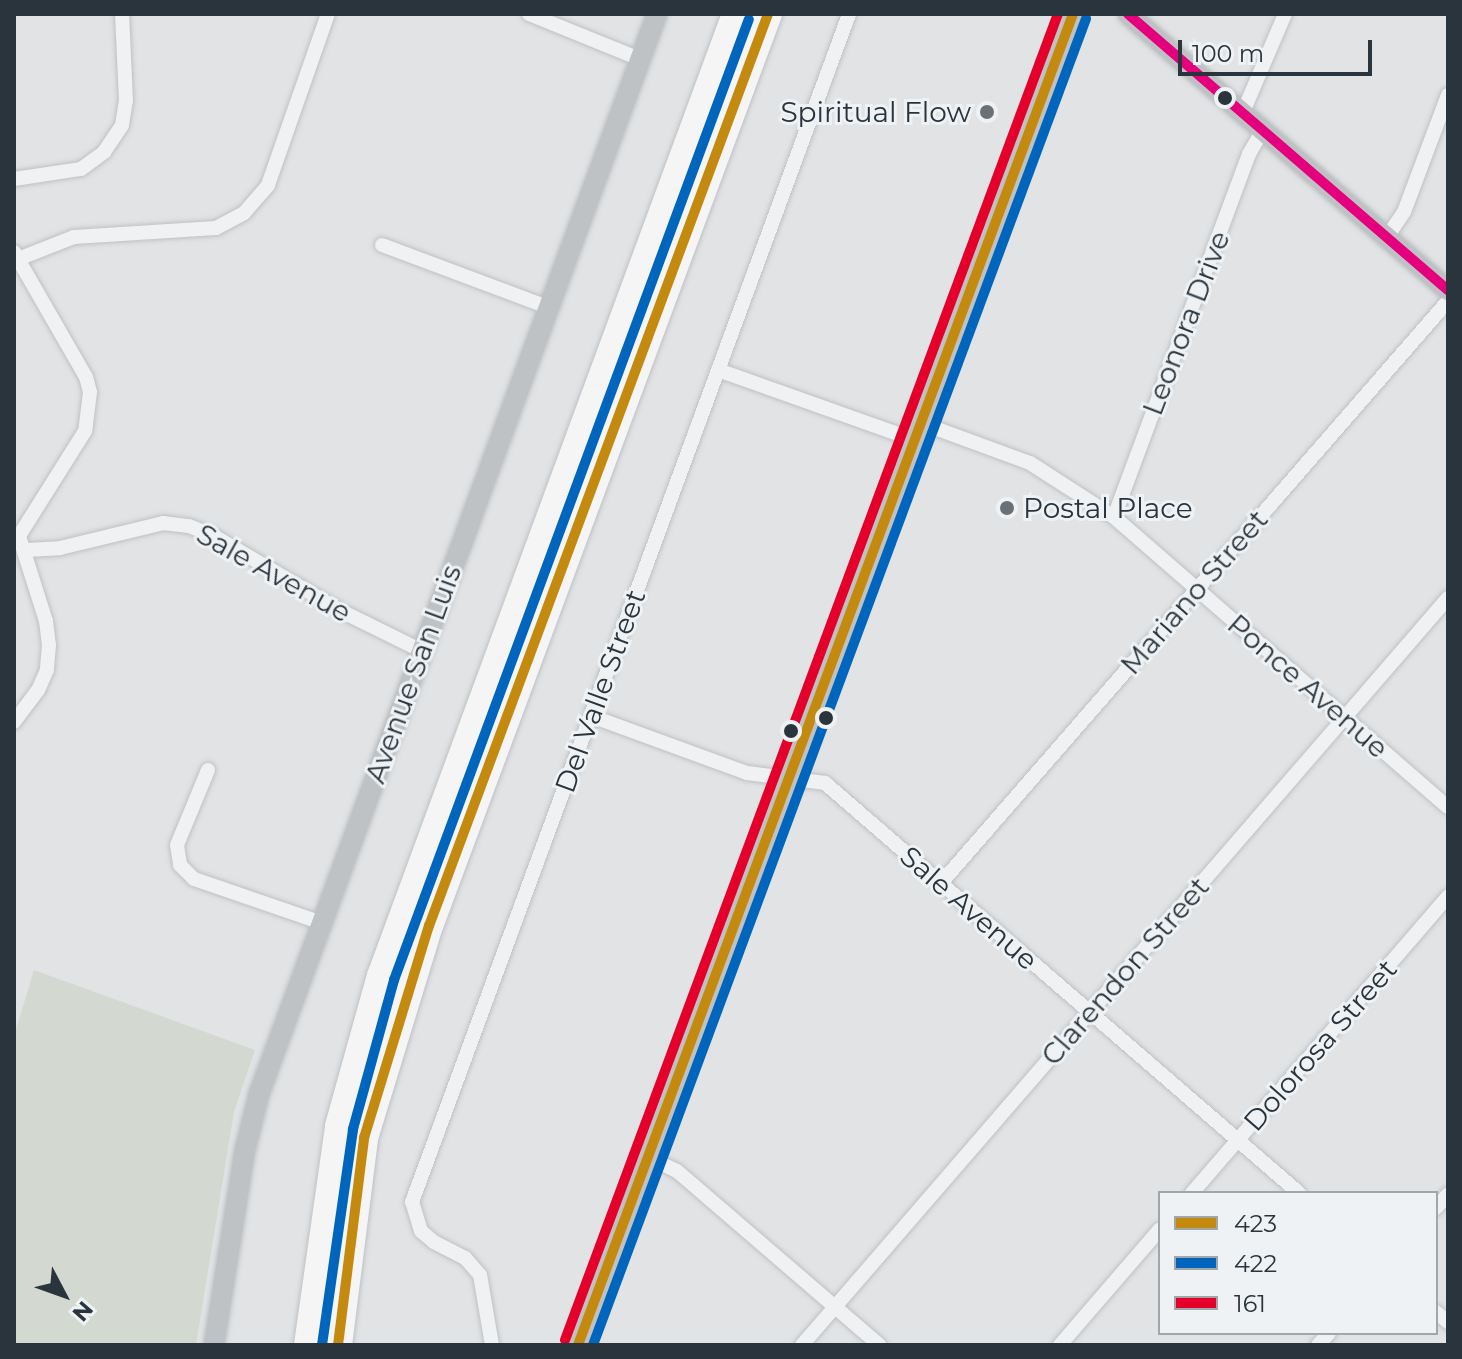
<!DOCTYPE html>
<style>
body{margin:0}
#map{position:relative;width:1462px;height:1359px;overflow:hidden;background:#e1e3e5;font-family:Montserrat,sans-serif}
div>[style]{position:absolute}
[style*='--x']{left:calc(var(--x)*1px);top:calc(var(--y)*1px);width:calc(var(--w)*1px);rotate:calc(var(--a)*1deg)}
.green>*{inset:0;background:#d3d9d1}
.roads{filter:drop-shadow(0 0 2px #bfc1c3) drop-shadow(0 0 2px #bfc1c3)}
.street>*{height:14px;margin:-7px;padding:0 7px;transform-origin:7px;border-radius:7px;background:#eff1f2}
.secondary>*{height:20px;margin:-10px;padding:0 10px;transform-origin:10px;border-radius:10px;background:#bfc2c4}
.highway>*{height:28px;margin:-14px;padding:0 14px;transform-origin:14px;border-radius:14px;background:#f5f5f5}
.bus-1>*{height:10px;margin:-5px;padding:0 5px;transform-origin:5px;border-radius:5px;background:#c48a0f}
.bus-2>*{height:10px;margin:-5px;padding:0 5px;transform-origin:5px;border-radius:5px;background:#0065bd}
.bus-3>*{height:10px;margin:-5px;padding:0 5px;transform-origin:5px;border-radius:5px;background:#e4002b}
.bus-4>*{height:10px;margin:-5px;padding:0 5px;transform-origin:5px;border-radius:5px;background:#e5007d}
.dots>*{width:22px;height:22px;translate:-50% -50%;box-sizing:border-box;border:4px solid #eef2f4;border-radius:50%}
span{translate:-50% -50%;white-space:nowrap;text-align:center;line-height:1.15;-webkit-text-stroke:6px #eef2f4;paint-order:stroke}
.poi-label{font-size:28px;color:#2a343c}
.right{translate:-100% -50%;text-align:right}
.left{translate:0 -50%;text-align:left}
.street-label{font-size:28px;color:#2a343c}
.frame{position:absolute;inset:0;border:16px solid #2a343c;pointer-events:none}
.legend{position:absolute;left:1158px;top:1191px;width:280px;height:144px;box-sizing:border-box;background:#eef2f4;border:2px solid #a0a6aa;margin:0;padding:10px 14px;list-style:none;font-size:24px;color:#2a343c}
.legend li{display:flex;align-items:center;gap:16px;height:40px}
.legend b{width:40px;border:2px solid #a0a6aa}
.north{position:absolute;left:24px;top:1255px;width:80px;height:80px;-webkit-text-stroke:6px #eef2f4;paint-order:stroke;rotate:131deg;font-size:22px;font-weight:700;line-height:32px;text-align:center;color:#2a343c}
.north::after{content:'';display:block;margin:auto;width:28px;height:36px;background:#2a343c;clip-path:polygon(50% 0,100% 100%,50% 72%,0 100%)}
.scale{position:absolute;left:1178px;top:40px;width:194px;height:36px;box-sizing:border-box;border:4px solid #2a343c;border-top:0;padding-left:10px;font-size:24px;line-height:28px;white-space:nowrap;color:#2a343c;-webkit-text-stroke:6px #eef2f4;paint-order:stroke}
</style>
<div id="map">
<div class="green">
<i style="clip-path:polygon(34px 970px,255px 1050px,234px 1112px,196px 1345px,14px 1345px,14px 1036px)"></i>
</div>
<div class="roads">
<div class="street">
<i style="--x:529;--y:14;--w:120;--a:22.1"></i>
<i style="--x:1243;--y:112;--w:107;--a:-66.8"></i>
<i style="--x:14;--y:179;--w:68;--a:-8.5"></i>
<i style="--x:81;--y:169;--w:29;--a:-36"></i>
<i style="--x:104;--y:152;--w:32;--a:-56"></i>
<i style="--x:122;--y:125;--w:24;--a:-81"></i>
<i style="--x:126;--y:101;--w:87;--a:-92.6"></i>
<i style="--x:1387;--y:237;--w:30;--a:-56"></i>
<i style="--x:1404;--y:212;--w:125;--a:-69.4"></i>
<i style="--x:382;--y:245;--w:177;--a:20.5"></i>
<i style="--x:14;--y:252;--w:144;--a:60.1"></i>
<i style="--x:86;--y:377;--w:16;--a:75"></i>
<i style="--x:90;--y:392;--w:39;--a:97"></i>
<i style="--x:85;--y:431;--w:124;--a:122.2"></i>
<i style="--x:19;--y:536;--w:89;--a:72.4"></i>
<i style="--x:46;--y:621;--w:24;--a:83"></i>
<i style="--x:49;--y:645;--w:25;--a:95"></i>
<i style="--x:47;--y:670;--w:22;--a:114"></i>
<i style="--x:38;--y:690;--w:40;--a:127"></i>
<i style="--x:18;--y:259;--w:60;--a:-21.4"></i>
<i style="--x:74;--y:237;--w:142;--a:-3.6"></i>
<i style="--x:216;--y:228;--w:32;--a:-28"></i>
<i style="--x:244;--y:213;--w:37;--a:-49"></i>
<i style="--x:268;--y:185;--w:181;--a:-70.7"></i>
<i style="--x:718;--y:370;--w:209;--a:19.6"></i>
<i style="--x:921;--y:423;--w:116;--a:20.2"></i>
<i style="--x:1030;--y:463;--w:100;--a:32.7"></i>
<i style="--x:1114;--y:517;--w:442;--a:41"></i>
<i style="--x:1114;--y:517;--w:387;--a:-69.6"></i>
<i style="--x:1249;--y:154;--w:28;--a:-60"></i>
<i style="--x:26;--y:550;--w:34;--a:-3"></i>
<i style="--x:60;--y:548;--w:106;--a:-13.6"></i>
<i style="--x:163;--y:523;--w:26;--a:7"></i>
<i style="--x:189;--y:526;--w:27;--a:22"></i>
<i style="--x:214;--y:536;--w:150;--a:30.5"></i>
<i style="--x:343;--y:612;--w:88;--a:26.3"></i>
<i style="--x:591;--y:716;--w:166;--a:20.1"></i>
<i style="--x:747;--y:773;--w:79;--a:7.3"></i>
<i style="--x:825;--y:783;--w:627;--a:40.86"></i>
<i style="--x:208;--y:770;--w:81;--a:112.5"></i>
<i style="--x:177;--y:845;--w:20;--a:81"></i>
<i style="--x:180;--y:865;--w:20;--a:45"></i>
<i style="--x:194;--y:879;--w:135;--a:19"></i>
<i style="--x:941;--y:883;--w:772;--a:-48.94"></i>
<i style="--x:648;--y:1157;--w:32;--a:26"></i>
<i style="--x:677;--y:1171;--w:267;--a:40.7"></i>
<i style="--x:1192;--y:1193;--w:392;--a:-49.2"></i>
<i style="--x:1436;--y:1208;--w:18;--a:-49"></i>
<i style="--x:1436;--y:1312;--w:16;--a:40"></i>
<i style="--x:492;--y:1345;--w:71;--a:-99.7"></i>
<i style="--x:480;--y:1275;--w:23;--a:-131"></i>
<i style="--x:465;--y:1258;--w:35;--a:-153"></i>
<i style="--x:434;--y:1242;--w:17;--a:-140"></i>
<i style="--x:421;--y:1231;--w:30;--a:-107"></i>
<i style="--x:412;--y:1202;--w:1266;--a:-69.8"></i>
<i style="--x:802;--y:1345;--w:988;--a:-49.15"></i>
<i style="--x:1060;--y:1345;--w:153;--a:-49.2"></i>
<i style="--x:1318;--y:1345;--w:16;--a:-47"></i>
</div>
<div class="secondary">
<i style="--x:1128;--y:14;--w:423;--a:40.8"></i>
<i style="--x:214;--y:1345;--w:197;--a:-81"></i>
<i style="--x:245;--y:1150;--w:58;--a:-76"></i>
<i style="--x:259;--y:1094;--w:1151;--a:-69.77"></i>
<i style="--x:578;--y:1345;--w:1420;--a:-69.6"></i>
</div>
<div class="highway">
<i style="--x:308;--y:1345;--w:221;--a:-81.9"></i>
<i style="--x:339;--y:1126;--w:156;--a:-74.4"></i>
<i style="--x:381;--y:976;--w:1025;--a:-69.74"></i>
<i style="--x:338;--y:1345;--w:209;--a:-82.8"></i>
<i style="--x:364;--y:1138;--w:222;--a:-73"></i>
<i style="--x:429;--y:926;--w:973;--a:-69.61"></i>
</div>
</div>
<div class="bus-1">
<i style="--x:338;--y:1345;--w:209;--a:-82.8"></i>
<i style="--x:364;--y:1138;--w:222;--a:-73"></i>
<i style="--x:429;--y:926;--w:973;--a:-69.61"></i>
<i style="--x:578;--y:1345;--w:1420;--a:-69.6"></i>
</div>
<div class="bus-2">
<i style="--x:322;--y:1345;--w:218;--a:-81.8"></i>
<i style="--x:353;--y:1129;--w:155;--a:-74.6"></i>
<i style="--x:394;--y:980;--w:1024;--a:-69.73"></i>
<i style="--x:593;--y:1345;--w:1415;--a:-69.61"></i>
</div>
<div class="bus-3">
<i style="--x:565;--y:1340;--w:1415;--a:-69.61"></i>
</div>
<div class="bus-4">
<i style="--x:1128;--y:14;--w:423;--a:40.8"></i>
</div>
<div class="dots">
<i style="left:1225px;top:98px;background:#2a343c"></i>
<i style="left:987px;top:112px;background:#6a7177"></i>
<i style="left:1007px;top:508px;background:#6a7177"></i>
<i style="left:826px;top:718px;background:#2a343c"></i>
<i style="left:791px;top:731px;background:#2a343c"></i>
</div>
<div class="poi-label">
<span class="right" style="left:971px;top:112px">Spiritual Flow</span>
<span class="left" style="left:1023px;top:508px">Postal Place</span>
</div>
<div class="street-label">
<span style="left:1186px;top:323px;rotate:-69deg">Leonora Drive</span>
<span style="left:274px;top:573px;rotate:29deg">Sale Avenue</span>
<span style="left:1194px;top:592px;rotate:-49deg">Mariano Street</span>
<span style="left:413px;top:674px;rotate:-70deg">Avenue San Luis</span>
<span style="left:1308px;top:686px;rotate:41deg">Ponce Avenue</span>
<span style="left:600px;top:691px;rotate:-70deg">Del Valle Street</span>
<span style="left:969px;top:908px;rotate:41deg">Sale Avenue</span>
<span style="left:1125px;top:971px;rotate:-49deg">Clarendon Street</span>
<span style="left:1320px;top:1045px;rotate:-49deg">Dolorosa Street</span>
</div>
<div class="frame"></div>
<ul class="legend">
<li><b style="height:10px;background:#c48a0f"></b>423</li>
<li><b style="height:10px;background:#0065bd"></b>422</li>
<li><b style="height:10px;background:#e4002b"></b>161</li>
</ul>
<div class="north">N</div>
<div class="scale">100 m</div>
</div>
